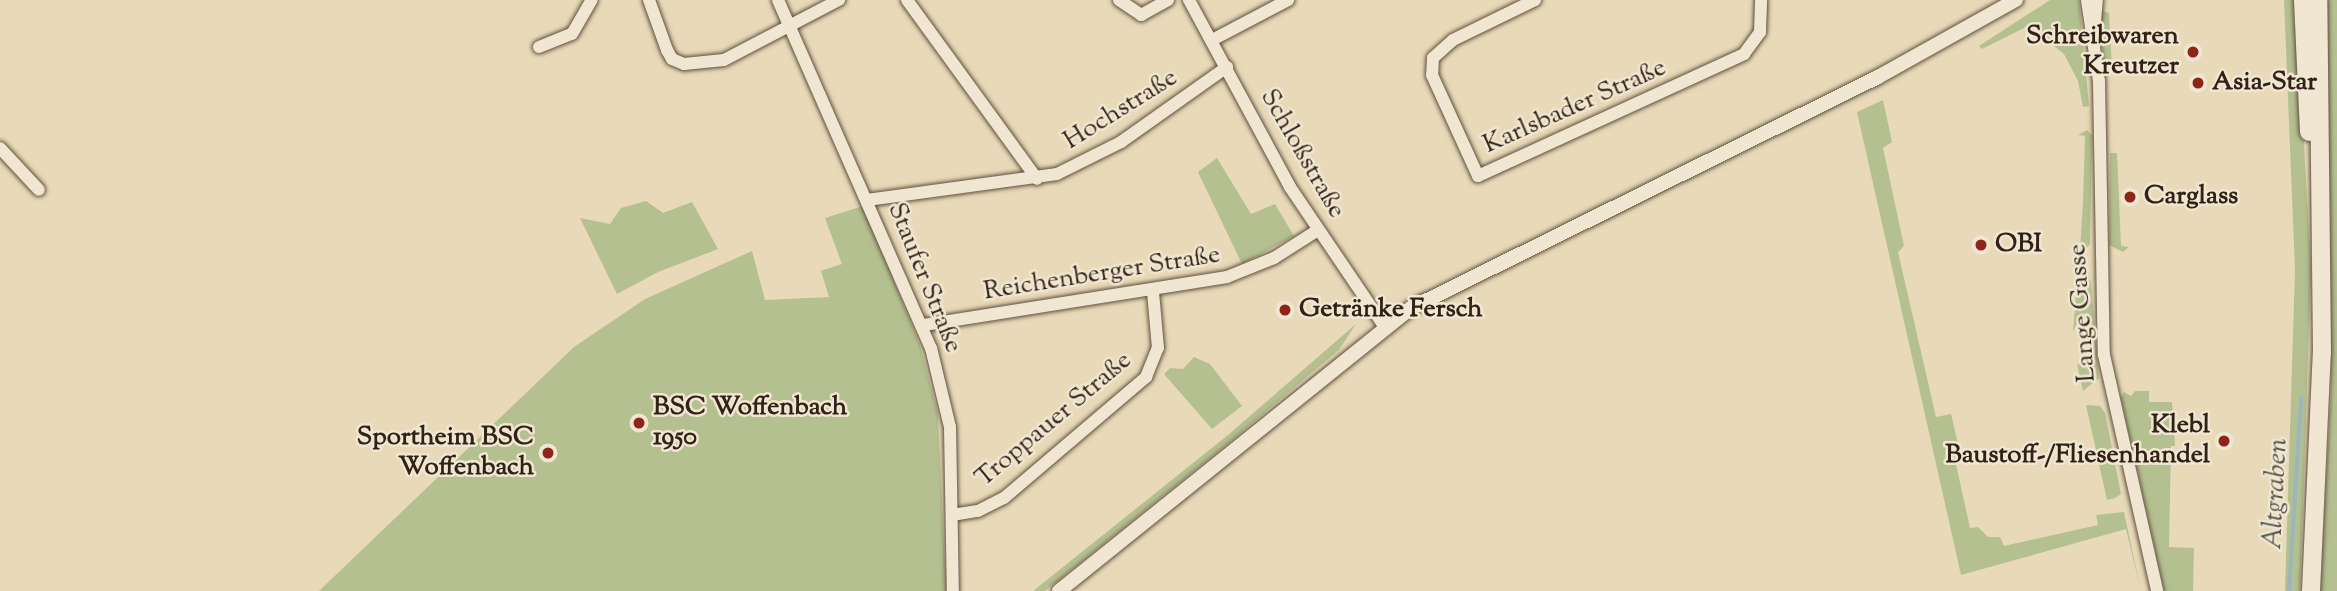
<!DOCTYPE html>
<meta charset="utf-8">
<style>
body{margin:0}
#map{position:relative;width:2337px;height:591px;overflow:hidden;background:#e8d9b8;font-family:"Sorts Mill Goudy",serif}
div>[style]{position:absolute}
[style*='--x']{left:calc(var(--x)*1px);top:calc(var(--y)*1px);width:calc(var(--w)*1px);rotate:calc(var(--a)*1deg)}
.green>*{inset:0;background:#b4c090}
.stream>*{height:3.5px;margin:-1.75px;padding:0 1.75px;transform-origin:1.75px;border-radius:1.75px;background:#9cb7ba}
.roads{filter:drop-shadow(0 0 2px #5f503e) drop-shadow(0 0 2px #5f503e)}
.minor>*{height:12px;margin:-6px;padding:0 6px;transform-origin:6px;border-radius:6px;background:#f0e6d1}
.tertiary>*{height:14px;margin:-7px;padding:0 7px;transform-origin:7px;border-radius:7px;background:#f0e6d1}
.secondary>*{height:18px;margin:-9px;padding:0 9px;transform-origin:9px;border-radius:9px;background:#f0e6d1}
.dots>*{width:19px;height:19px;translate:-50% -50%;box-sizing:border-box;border:4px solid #f0e6d1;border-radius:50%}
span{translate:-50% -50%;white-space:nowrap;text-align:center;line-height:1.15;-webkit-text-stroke:5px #f0e6d1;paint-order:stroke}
.poi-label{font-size:26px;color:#312216;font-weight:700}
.right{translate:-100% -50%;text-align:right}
.left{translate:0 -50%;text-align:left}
.street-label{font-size:26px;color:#312216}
.water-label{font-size:28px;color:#514f47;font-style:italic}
</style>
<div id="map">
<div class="green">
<i style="clip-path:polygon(2050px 0,2079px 0,2089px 106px,2083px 107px,2078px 81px,2064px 54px,2028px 26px,1982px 49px,1979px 46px)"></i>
<i style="clip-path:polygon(2284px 0,2296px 0,2311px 270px,2300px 591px,2285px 591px,2295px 270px)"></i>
<i style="clip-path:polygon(2327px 0,2337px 0,2337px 591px,2320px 591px,2331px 392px)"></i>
<i style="clip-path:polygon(2102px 11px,2109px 13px,2112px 68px,2103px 69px)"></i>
<i style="clip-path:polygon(1883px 100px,1892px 142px,1883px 148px,1904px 246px,1898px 252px,1936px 417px,1951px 414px,1958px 444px,1952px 446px,1970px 528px,1978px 527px,1988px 537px,2000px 537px,2004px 546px,2098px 525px,2096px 515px,2124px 512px,2141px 591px,2126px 529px,1961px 575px,1857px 112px)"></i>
<i style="clip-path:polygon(2087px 130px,2092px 135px,2090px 243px,2086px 250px,2074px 252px,2080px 249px,2083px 201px,2085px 136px,2078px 135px)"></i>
<i style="clip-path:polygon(2110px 153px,2117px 153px,2121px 246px,2129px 247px,2123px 252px,2109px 245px)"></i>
<i style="clip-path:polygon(1217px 158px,1251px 214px,1275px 204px,1294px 236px,1242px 264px,1198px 172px)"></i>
<i style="clip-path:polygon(646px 201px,663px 213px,692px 202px,718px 249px,658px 272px,617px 294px,580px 218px,610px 224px,621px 208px)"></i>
<i style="clip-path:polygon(863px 206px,920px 345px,938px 414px,946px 591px,319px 591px,574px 347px,645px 299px,752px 251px,765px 300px,829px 297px,821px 271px,842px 264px,825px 218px)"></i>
<i style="clip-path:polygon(2071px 265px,2087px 269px,2091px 283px,2099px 378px,2083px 391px,2077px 364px,2091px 365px,2087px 319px,2078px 320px,2073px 332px,2078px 269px)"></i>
<i style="clip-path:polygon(1356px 324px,1339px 350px,1232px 440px,1045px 591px,1033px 591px,1228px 435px)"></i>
<i style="clip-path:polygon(1194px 357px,1210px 364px,1242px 406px,1212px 429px,1164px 374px,1170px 368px,1183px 369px)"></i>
<i style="clip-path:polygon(2135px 391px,2149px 391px,2149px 402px,2172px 402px,2175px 446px,2171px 446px,2169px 547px,2194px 548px,2193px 591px,2164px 591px,2121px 398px,2124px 392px,2131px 396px)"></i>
<i style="clip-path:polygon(2086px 405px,2100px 406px,2105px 413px,2121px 494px,2115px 498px,2107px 500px)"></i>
</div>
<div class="stream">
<i style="--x:2289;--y:591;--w:193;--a:-86.4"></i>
</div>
<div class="roads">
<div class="minor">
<i style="--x:649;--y:0;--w:53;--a:70.2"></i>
<i style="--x:667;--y:50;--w:10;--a:61"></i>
<i style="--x:672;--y:59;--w:13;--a:23"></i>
<i style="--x:684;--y:64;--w:40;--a:-5.7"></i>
<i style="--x:724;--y:60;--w:130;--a:-27.6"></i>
<i style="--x:778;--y:0;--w:380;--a:66.3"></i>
<i style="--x:931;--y:348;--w:81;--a:76.5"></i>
<i style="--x:950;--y:427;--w:164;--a:89"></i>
<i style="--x:907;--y:0;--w:221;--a:54"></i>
<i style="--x:1119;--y:0;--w:27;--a:34"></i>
<i style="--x:1141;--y:15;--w:31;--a:-29"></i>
<i style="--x:1189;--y:0;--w:213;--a:61.6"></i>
<i style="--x:1290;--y:187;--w:168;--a:55.9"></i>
<i style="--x:1535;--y:0;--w:91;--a:154"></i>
<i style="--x:1453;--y:40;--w:27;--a:138"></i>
<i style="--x:1433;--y:58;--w:17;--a:93"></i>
<i style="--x:1432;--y:75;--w:111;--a:65.5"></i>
<i style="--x:1478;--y:176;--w:293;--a:-24.6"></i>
<i style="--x:1744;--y:54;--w:27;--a:-54"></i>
<i style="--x:1760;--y:32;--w:32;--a:-88"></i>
<i style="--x:2087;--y:0;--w:82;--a:81.6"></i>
<i style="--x:2099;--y:81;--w:274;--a:89"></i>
<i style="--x:2104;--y:355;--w:242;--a:77.3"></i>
<i style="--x:2095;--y:21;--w:21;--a:-85"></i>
<i style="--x:1214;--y:39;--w:84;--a:-27.8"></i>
<i style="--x:539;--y:47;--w:35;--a:-22"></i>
<i style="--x:572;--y:34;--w:39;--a:-60"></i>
<i style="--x:0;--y:148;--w:57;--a:47.1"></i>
<i style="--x:867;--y:200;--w:192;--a:-7.8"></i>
<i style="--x:1057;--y:174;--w:72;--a:-26.6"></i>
<i style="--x:1121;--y:142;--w:130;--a:-35.3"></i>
<i style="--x:924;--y:325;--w:307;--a:-9"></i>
<i style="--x:1227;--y:277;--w:51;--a:-22"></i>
<i style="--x:1274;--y:258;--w:52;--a:-32.5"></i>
<i style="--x:952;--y:515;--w:26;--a:-9"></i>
<i style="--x:978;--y:511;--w:29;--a:-27"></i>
<i style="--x:1004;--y:498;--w:187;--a:-40.4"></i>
<i style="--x:1146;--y:377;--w:31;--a:-68"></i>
<i style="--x:1158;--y:348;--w:56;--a:-95.1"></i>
</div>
<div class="tertiary">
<i style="--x:1059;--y:591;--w:452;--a:-38.8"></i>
<i style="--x:1411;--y:308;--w:521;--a:-26.32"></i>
<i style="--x:1878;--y:77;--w:158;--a:-29.2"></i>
</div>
<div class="secondary">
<i style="--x:2303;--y:0;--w:132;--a:87.4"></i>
<i style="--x:2311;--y:591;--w:238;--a:-87.4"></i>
<i style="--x:2322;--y:353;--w:353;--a:-90.6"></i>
</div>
</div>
<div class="dots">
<i style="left:2193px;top:52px;background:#8f2418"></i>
<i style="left:2198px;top:83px;background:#8f2418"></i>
<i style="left:2130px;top:197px;background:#8f2418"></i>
<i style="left:1981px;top:245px;background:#8f2418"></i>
<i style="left:1285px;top:310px;background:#8f2418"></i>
<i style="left:639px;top:423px;background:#8f2418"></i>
<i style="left:2224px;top:441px;background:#8f2418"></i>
<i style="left:548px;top:453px;background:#8f2418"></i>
</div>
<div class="poi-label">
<span class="right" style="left:2179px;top:52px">Schreibwaren<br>Kreutzer</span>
<span class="left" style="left:2212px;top:83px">Asia-Star</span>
<span class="left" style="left:2144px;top:197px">Carglass</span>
<span class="left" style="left:1995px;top:245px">OBI</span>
<span class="left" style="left:1299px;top:310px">Getränke Fersch</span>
<span class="left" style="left:653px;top:423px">BSC Woffenbach<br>1950</span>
<span class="right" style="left:2210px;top:441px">Klebl<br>Baustoff-/Fliesenhandel</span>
<span class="right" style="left:534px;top:453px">Sportheim BSC<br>Woffenbach</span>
</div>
<div class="street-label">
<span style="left:1575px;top:107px;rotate:-24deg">Karlsbader Straße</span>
<span style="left:1121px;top:110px;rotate:-32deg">Hochstraße</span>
<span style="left:1302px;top:154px;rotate:60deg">Schloßstraße</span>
<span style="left:1102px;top:274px;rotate:-9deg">Reichenberger Straße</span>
<span style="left:924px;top:278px;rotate:68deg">Staufer Straße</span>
<span style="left:2083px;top:313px;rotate:-94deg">Lange Gasse</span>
<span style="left:1054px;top:420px;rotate:-40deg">Troppauer Straße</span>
</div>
<div class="water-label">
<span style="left:2276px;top:494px;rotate:-87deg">Altgraben</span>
</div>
</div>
